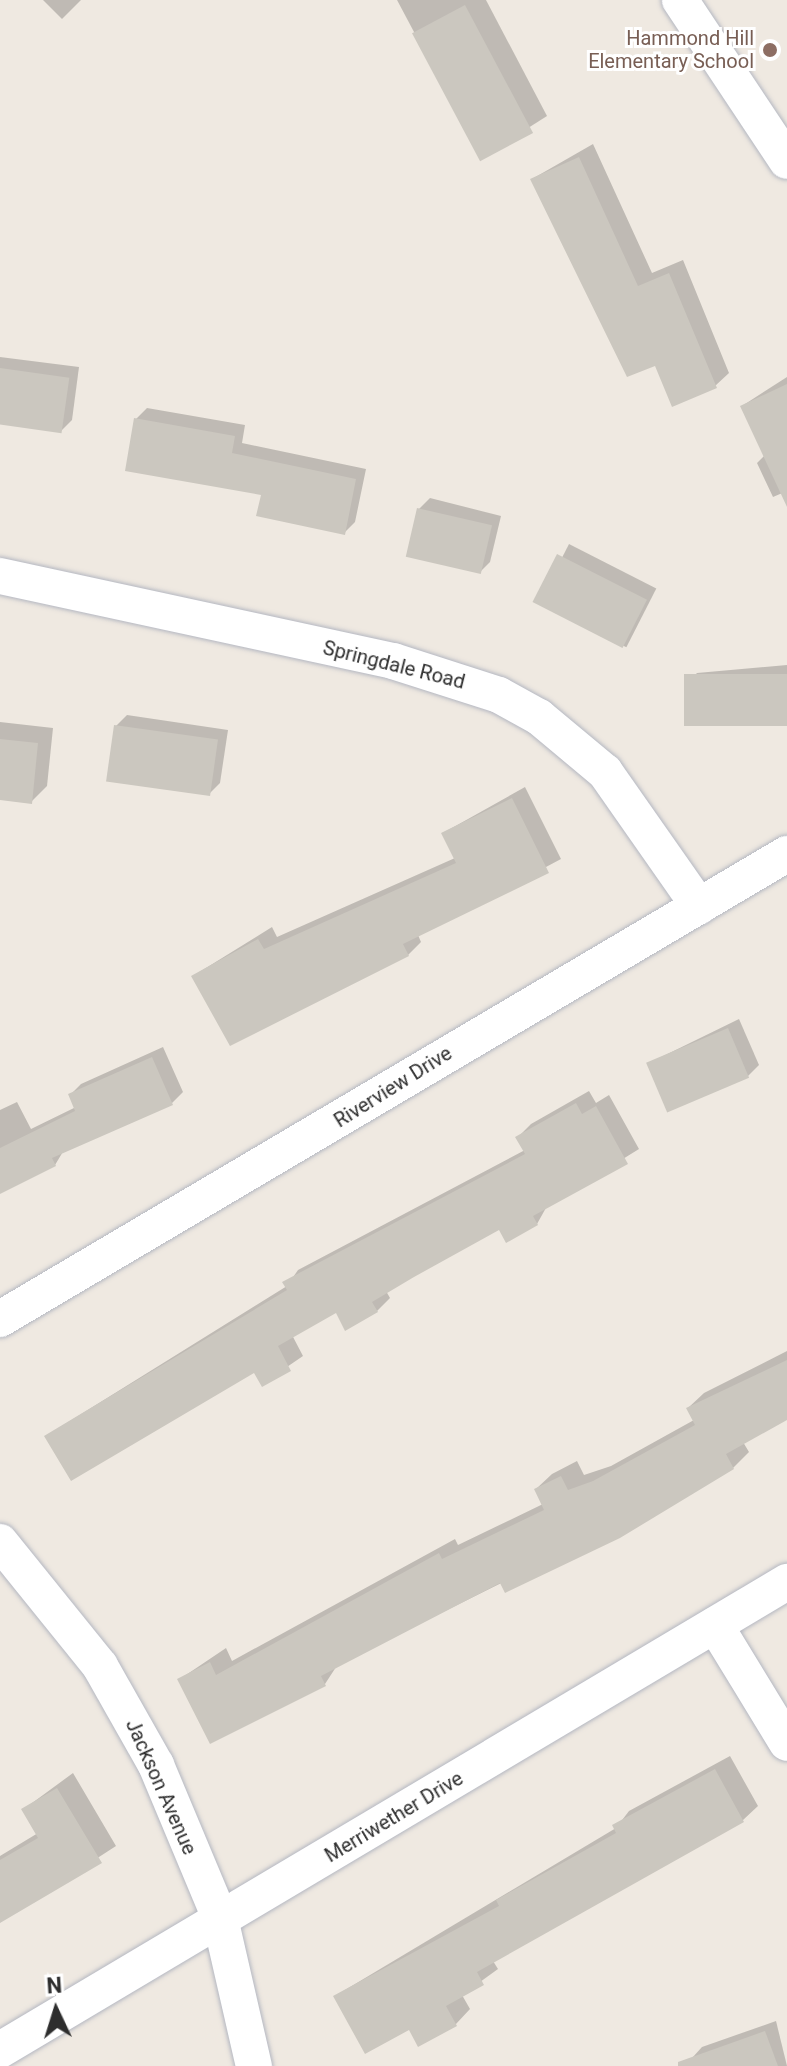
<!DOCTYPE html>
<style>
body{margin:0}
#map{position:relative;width:787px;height:2066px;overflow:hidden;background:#efe9e1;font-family:Roboto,sans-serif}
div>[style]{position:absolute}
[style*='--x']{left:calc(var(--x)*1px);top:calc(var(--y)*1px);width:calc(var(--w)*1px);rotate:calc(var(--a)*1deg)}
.shadow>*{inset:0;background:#0003;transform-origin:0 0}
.building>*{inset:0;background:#cbc7bf;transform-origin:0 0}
.roads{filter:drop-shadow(0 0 2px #b4b7c1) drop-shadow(0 0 2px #b4b7c1)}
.street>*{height:36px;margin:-18px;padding:0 18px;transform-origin:18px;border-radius:18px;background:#fff}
.dots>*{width:22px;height:22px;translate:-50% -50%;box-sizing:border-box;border:4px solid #fff;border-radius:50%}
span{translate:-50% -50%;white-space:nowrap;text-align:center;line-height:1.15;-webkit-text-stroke:6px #fff;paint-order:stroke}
.education-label{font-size:20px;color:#785e54}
.right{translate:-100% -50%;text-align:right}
.street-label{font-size:20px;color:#2e2e2e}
.north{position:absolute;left:16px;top:1970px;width:80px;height:80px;-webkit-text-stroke:6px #fff;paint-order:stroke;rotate:356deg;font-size:22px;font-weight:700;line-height:32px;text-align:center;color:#2e2e2e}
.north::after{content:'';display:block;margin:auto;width:28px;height:36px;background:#2e2e2e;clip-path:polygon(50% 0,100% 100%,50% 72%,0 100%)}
</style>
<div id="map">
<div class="shadow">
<i style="clip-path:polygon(43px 0,81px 0,62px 19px)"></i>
<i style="clip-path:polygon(397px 0,486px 0,547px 116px,481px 158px)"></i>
<i style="clip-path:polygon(593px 144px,652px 273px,683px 260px,729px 373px,715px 386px,532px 179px)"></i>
<i style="clip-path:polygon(0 357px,79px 367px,72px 420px,61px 431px,0 422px)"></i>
<i style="clip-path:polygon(787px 377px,787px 491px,773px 497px,757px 463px,765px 455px,742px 406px)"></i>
<i style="clip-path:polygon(147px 408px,245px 425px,242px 443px,366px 469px,355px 522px,344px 533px,136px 419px)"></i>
<i style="clip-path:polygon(430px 498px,501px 516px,490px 562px,479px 573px,419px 509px)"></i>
<i style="left:569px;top:544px;width:98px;height:66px;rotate:27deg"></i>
<i style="clip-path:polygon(787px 665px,787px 724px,686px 684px,697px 673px)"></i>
<i style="clip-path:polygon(127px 715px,228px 730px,220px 783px,209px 794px,116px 726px)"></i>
<i style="clip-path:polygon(0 722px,53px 728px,47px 786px,31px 802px,0 798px)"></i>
<i style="clip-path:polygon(525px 787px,561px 859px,418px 935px,421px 942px,408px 955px,193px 976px,272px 927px,277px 937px,455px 858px,443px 833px)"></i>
<i style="clip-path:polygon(739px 1019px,759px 1065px,748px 1076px,649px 1063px)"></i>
<i style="clip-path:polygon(163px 1047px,183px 1092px,172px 1103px,64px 1150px,55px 1165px,0 1192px,0 1110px,17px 1102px,31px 1129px,76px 1107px,70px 1095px,81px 1084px)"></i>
<i style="clip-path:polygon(589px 1091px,596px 1103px,609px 1095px,639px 1149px,547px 1206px,537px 1224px,500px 1227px,386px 1291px,390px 1298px,377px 1311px,336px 1310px,292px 1335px,303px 1356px,262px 1384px,254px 1370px,46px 1436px,287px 1286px,298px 1270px,525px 1150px,518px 1137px,531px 1124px)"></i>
<i style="clip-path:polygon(787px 1351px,787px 1417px,743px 1442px,749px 1452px,733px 1468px,338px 1664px,325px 1684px,180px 1679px,226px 1648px,232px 1661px,455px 1539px,458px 1545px,543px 1504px,536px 1489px,552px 1474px,577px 1461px,584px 1475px,611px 1466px,694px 1420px,688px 1408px,704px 1393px)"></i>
<i style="clip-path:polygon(730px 1756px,758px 1806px,743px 1820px,493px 1961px,498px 1969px,462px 1995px,470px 2009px,456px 2024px,409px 2027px,335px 1996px,616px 1828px,629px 1811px)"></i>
<i style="clip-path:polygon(73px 1773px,116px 1846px,0 1921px,0 1856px,38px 1833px,24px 1809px)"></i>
<i style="clip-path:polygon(776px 2021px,787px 2066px,694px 2066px,692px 2058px,702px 2047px)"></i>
</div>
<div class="building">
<i style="left:465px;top:5px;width:145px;height:60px;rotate:62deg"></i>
<i style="clip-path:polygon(579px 157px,638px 286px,669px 273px,717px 388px,672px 407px,655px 366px,627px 377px,530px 179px)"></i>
<i style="left:0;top:368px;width:70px;height:56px;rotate:8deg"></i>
<i style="clip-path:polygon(787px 384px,787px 507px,740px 406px)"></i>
<i style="clip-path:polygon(134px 418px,235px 436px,232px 453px,356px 479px,345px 535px,256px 516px,261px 495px,125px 471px)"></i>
<i style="left:417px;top:508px;width:77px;height:50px;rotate:13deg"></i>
<i style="left:557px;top:554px;width:101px;height:54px;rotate:27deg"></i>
<i style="left:787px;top:674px;width:52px;height:103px;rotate:90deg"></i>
<i style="left:114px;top:725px;width:105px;height:57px;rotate:8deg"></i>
<i style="clip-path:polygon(0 739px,38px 743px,32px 804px,0 800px)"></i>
<i style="clip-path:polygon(512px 798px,549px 873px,403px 944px,409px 956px,230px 1046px,191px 976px,258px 939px,264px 949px,456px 863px,441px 833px)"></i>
<i style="left:728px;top:1028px;width:54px;height:89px;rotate:67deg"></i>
<i style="clip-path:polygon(152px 1057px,173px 1105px,52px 1158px,56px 1166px,0 1194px,0 1148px,75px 1111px,68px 1094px)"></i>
<i style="clip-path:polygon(576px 1103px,582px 1114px,596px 1106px,628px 1164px,533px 1216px,538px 1225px,506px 1243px,499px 1230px,414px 1277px,372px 1302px,378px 1312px,345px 1331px,336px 1313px,278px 1346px,291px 1371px,262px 1387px,254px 1373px,71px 1481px,44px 1436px,287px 1290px,282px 1282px,525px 1154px,515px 1137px)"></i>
<i style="clip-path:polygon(787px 1360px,787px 1420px,726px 1454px,734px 1469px,620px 1538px,505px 1593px,500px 1583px,321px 1676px,326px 1686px,210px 1744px,177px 1679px,210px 1662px,216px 1675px,439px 1553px,442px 1559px,544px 1510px,534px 1489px,561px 1476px,568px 1490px,593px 1481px,695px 1425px,686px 1408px)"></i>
<i style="clip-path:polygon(715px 1769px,744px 1822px,477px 1972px,484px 1985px,446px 2006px,457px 2026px,418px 2047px,409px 2030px,365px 2054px,333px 1996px,499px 1906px,496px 1900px,616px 1833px,612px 1825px)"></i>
<i style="clip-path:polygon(57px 1788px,102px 1863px,0 1923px,0 1860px,38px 1838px,21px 1809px)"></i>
<i style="clip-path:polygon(765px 2031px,778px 2066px,678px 2066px,678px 2062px)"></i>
</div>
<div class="roads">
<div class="street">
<i style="--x:680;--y:0;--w:193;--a:56.4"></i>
<i style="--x:0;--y:576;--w:402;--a:12.2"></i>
<i style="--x:393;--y:661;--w:111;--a:17.8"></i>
<i style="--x:499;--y:695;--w:46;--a:28.8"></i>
<i style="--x:539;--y:717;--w:86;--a:39.8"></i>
<i style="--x:605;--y:772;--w:164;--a:55"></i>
<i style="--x:0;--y:1319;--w:914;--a:-30.58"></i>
<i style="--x:0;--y:1542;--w:159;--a:51.1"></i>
<i style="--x:100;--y:1666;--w:114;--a:60.5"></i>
<i style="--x:156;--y:1765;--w:166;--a:67.3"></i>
<i style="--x:220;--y:1918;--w:152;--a:77.1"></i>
<i style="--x:715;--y:1625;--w:138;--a:58.6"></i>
<i style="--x:0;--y:2050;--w:916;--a:-30.74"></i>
</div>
</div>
<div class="dots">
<i style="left:770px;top:50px;background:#8d6e63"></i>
</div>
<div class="education-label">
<span class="right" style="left:754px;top:50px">Hammond Hill<br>Elementary School</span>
</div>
<div class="street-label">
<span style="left:394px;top:665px;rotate:14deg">Springdale Road</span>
<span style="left:393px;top:1087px;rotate:-32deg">Riverview Drive</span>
<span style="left:161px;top:1787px;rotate:66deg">Jackson Avenue</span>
<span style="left:394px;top:1817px;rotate:-31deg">Merriwether Drive</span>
</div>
<div class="north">N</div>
</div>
